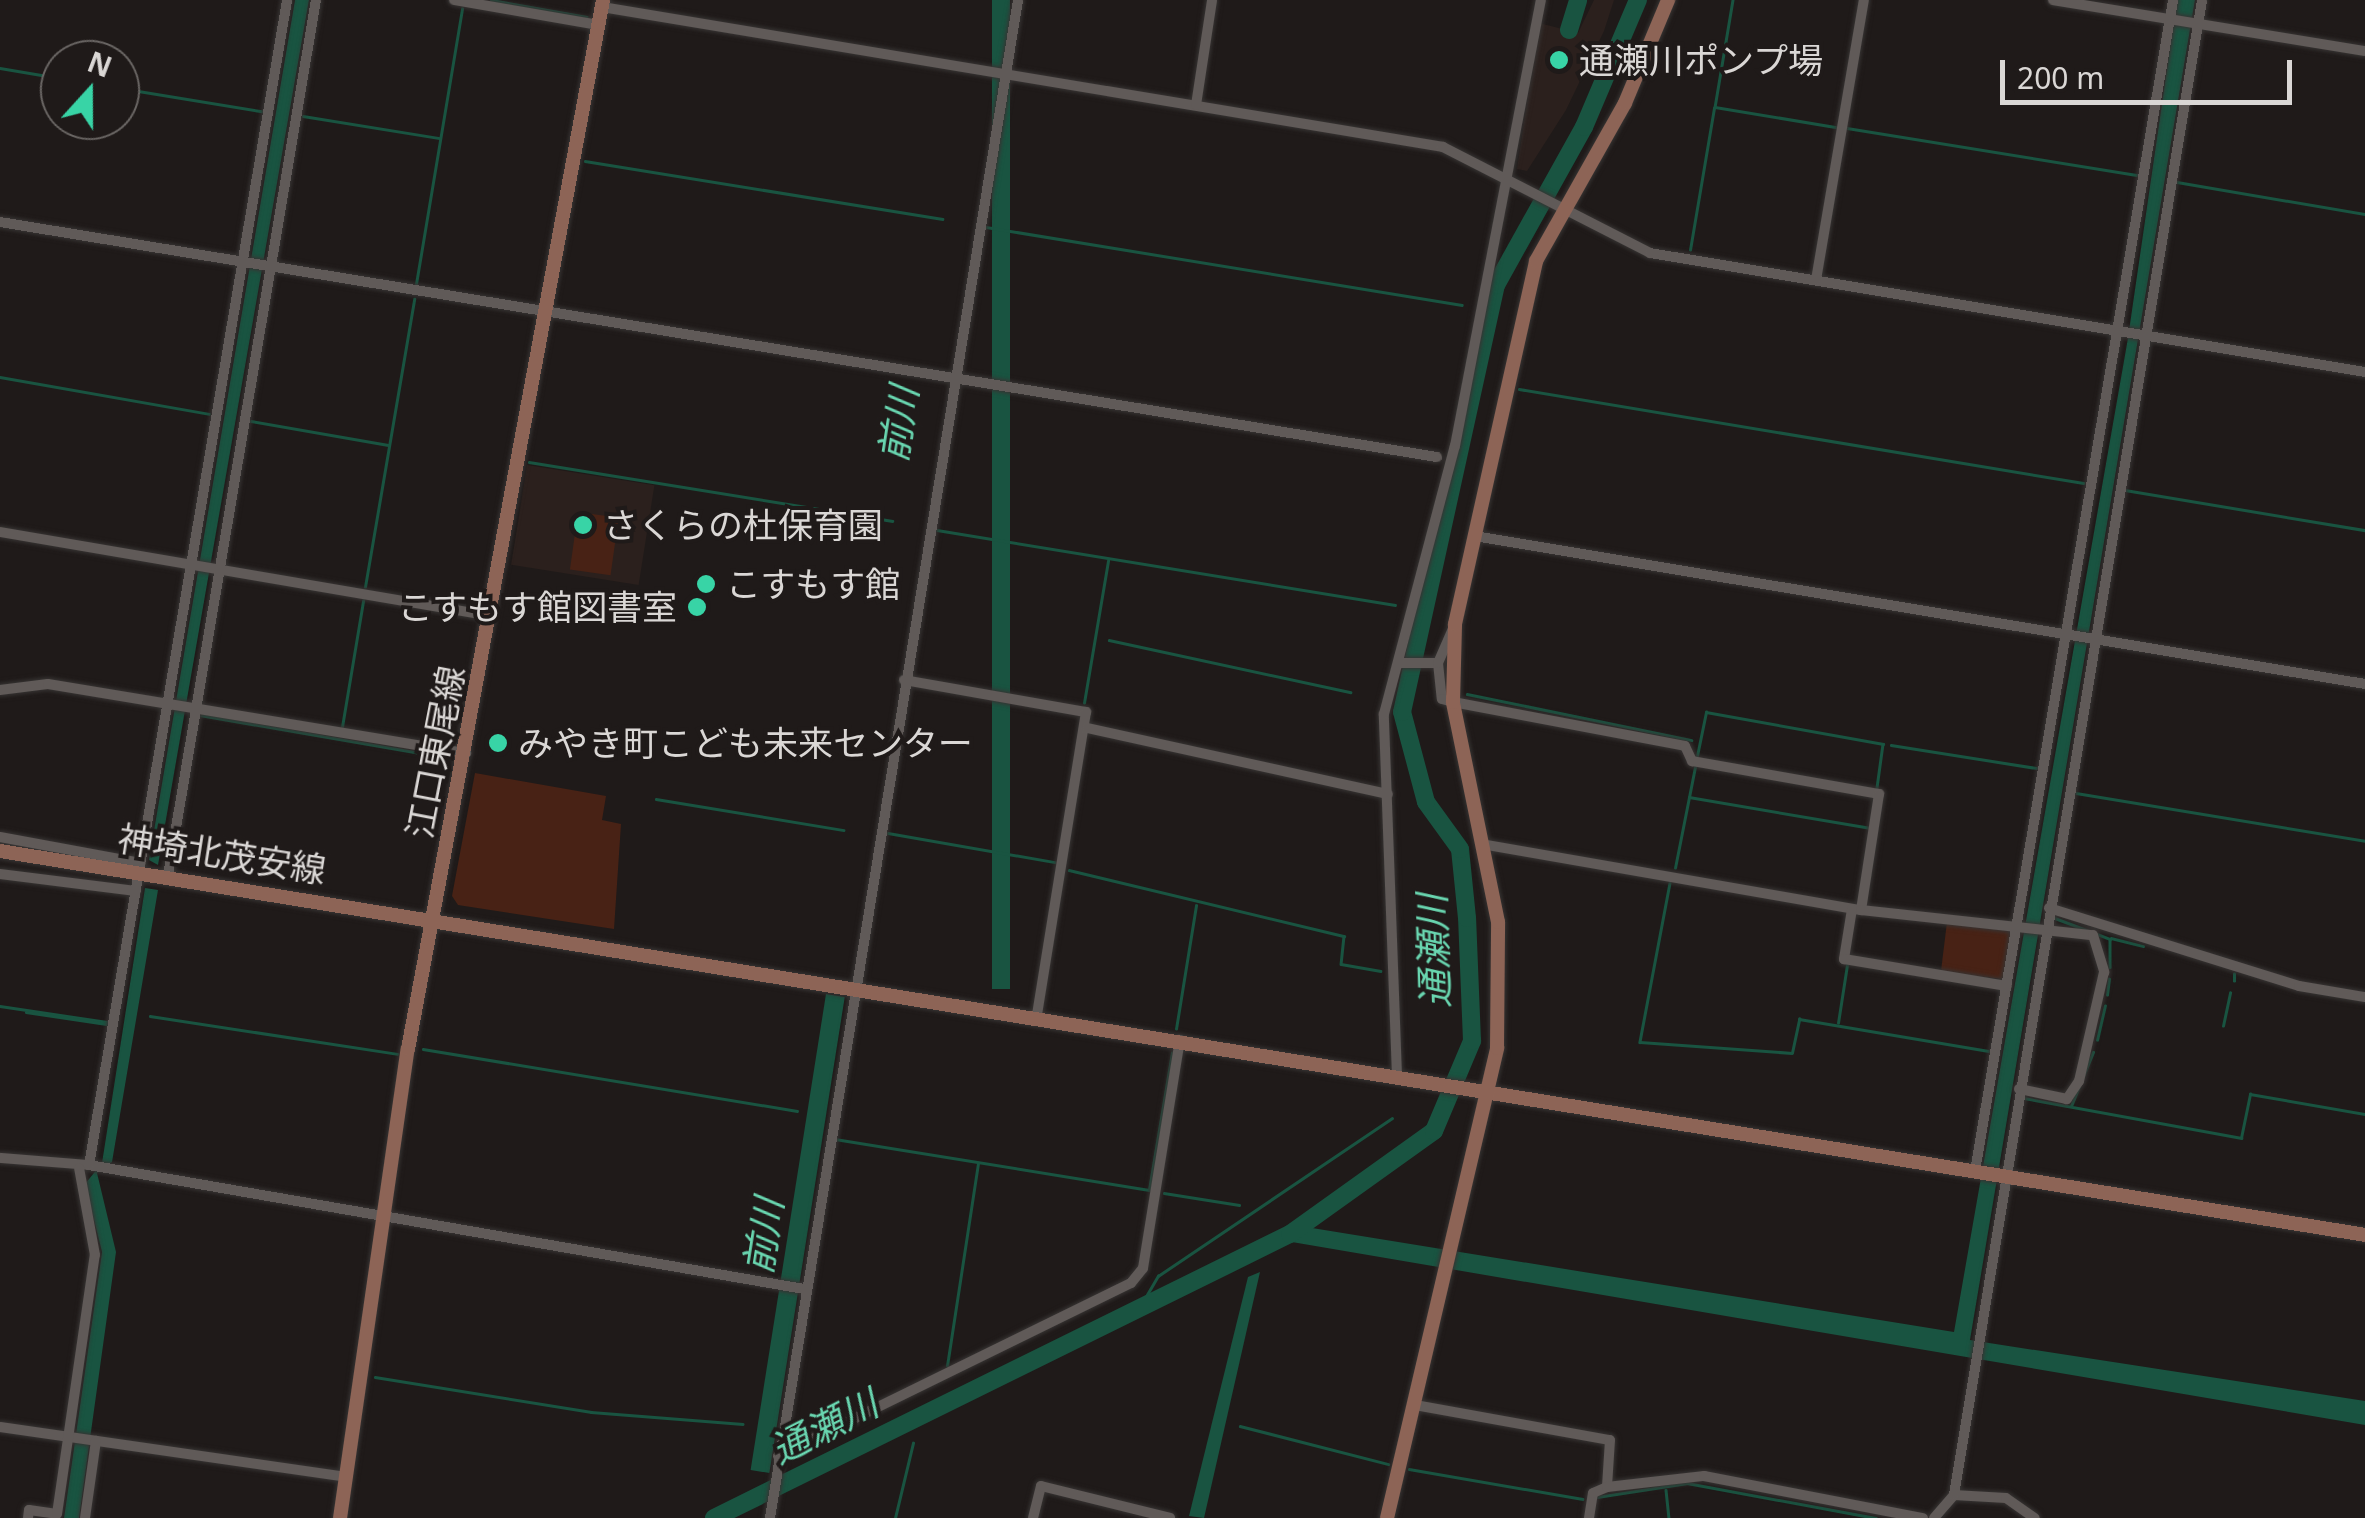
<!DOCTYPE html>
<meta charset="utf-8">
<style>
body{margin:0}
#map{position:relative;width:2365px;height:1518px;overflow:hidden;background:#1f1a19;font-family:"Noto Sans","Noto Sans JP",sans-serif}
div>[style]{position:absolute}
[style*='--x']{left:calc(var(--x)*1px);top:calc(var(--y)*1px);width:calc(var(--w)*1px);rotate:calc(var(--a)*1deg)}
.built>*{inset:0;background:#2b201d;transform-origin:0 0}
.green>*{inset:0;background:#482215;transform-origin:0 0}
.water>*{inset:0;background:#195441;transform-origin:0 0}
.stream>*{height:2.5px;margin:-1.25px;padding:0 1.25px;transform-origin:1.25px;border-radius:1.25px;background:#195441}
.river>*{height:18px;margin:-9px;padding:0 9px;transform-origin:9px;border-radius:9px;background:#195441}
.roads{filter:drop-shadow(0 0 2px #373433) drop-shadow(0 0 2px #373433)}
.street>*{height:10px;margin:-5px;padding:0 5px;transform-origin:5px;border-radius:5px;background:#605a58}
.secondary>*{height:14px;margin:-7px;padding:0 7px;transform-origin:7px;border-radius:7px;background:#8d6456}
.dots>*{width:28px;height:28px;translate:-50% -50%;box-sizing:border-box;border:5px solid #1f1a19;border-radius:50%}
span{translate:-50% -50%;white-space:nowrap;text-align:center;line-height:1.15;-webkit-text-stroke:8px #1f1a19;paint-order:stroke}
.poi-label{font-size:35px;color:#dad7d5}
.left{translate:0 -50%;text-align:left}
.right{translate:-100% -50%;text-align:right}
.street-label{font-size:35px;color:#dad7d5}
.water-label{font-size:38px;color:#69d6b0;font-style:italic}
.north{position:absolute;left:40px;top:40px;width:100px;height:100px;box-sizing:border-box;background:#1f1a19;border:2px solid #6a6664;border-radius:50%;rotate:21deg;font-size:28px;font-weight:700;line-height:40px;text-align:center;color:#dad7d5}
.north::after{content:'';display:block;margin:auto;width:35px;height:45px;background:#38d4a6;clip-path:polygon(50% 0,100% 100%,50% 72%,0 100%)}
.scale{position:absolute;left:2000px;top:60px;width:292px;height:45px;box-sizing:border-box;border:5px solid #dad7d5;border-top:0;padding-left:12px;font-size:30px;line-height:35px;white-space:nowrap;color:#dad7d5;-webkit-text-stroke:8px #1f1a19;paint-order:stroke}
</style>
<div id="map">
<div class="built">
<i style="clip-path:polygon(1594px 0,1614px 0,1604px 31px,1566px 110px,1527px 171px,1517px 169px,1539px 23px,1578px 33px)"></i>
<i style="left:527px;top:465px;width:129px;height:101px;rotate:9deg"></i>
</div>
<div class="green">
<i style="left:578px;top:512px;width:41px;height:58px;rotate:8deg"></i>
<i style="clip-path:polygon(475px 773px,606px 796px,602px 820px,621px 824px,614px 929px,458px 905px,452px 896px)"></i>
<i style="left:1947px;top:922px;width:65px;height:50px;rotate:7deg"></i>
</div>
<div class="water">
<i style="clip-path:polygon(295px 0,309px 0,158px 865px,149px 860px)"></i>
<i style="left:992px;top:0;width:18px;height:989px"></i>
<i style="clip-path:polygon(2177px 0,2195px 0,1970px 1340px,2365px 1401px,2365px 1425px,1286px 1241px,1312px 1228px,1954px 1332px,2128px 338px)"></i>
<i style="clip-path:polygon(145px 888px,158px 890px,112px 1162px,97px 1173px,116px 1252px,79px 1518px,64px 1518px,102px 1252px,85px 1184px,102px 1163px)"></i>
<i style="left:826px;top:994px;width:19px;height:482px;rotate:9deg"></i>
<i style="clip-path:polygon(1260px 1272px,1204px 1518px,1189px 1516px,1248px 1277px)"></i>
</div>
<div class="stream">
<i style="--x:491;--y:0;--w:97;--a:10"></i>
<i style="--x:1733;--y:0;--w:109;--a:99.5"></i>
<i style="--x:1715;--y:107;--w:123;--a:9.4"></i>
<i style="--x:0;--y:68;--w:61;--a:9.5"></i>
<i style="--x:120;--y:88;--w:143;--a:9.3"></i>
<i style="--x:303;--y:116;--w:138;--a:9.2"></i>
<i style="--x:1847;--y:128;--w:293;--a:9.2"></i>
<i style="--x:585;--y:161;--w:362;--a:9.2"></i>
<i style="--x:2177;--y:182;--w:191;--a:9.7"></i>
<i style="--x:986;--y:227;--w:482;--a:9.3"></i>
<i style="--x:1690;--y:250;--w:144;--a:-80.4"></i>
<i style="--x:416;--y:284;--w:279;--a:-80.5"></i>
<i style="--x:0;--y:377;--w:212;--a:10"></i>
<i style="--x:1519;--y:389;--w:572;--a:9.46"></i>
<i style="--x:251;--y:421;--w:139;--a:9.9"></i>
<i style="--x:529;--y:462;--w:368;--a:9.2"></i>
<i style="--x:2125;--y:490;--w:243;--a:9.5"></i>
<i style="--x:937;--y:530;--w:464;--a:9.3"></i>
<i style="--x:365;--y:587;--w:292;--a:-80.3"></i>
<i style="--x:1109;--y:640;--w:247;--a:12.2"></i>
<i style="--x:1467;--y:694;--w:229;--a:11.6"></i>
<i style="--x:1084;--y:703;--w:144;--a:-80.4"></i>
<i style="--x:200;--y:715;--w:254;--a:9.8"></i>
<i style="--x:342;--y:727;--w:128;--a:-80.5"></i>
<i style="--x:1891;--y:745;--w:147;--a:9"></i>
<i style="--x:1697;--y:756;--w:45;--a:-78.4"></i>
<i style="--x:1706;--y:712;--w:180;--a:10.2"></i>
<i style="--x:1883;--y:744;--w:44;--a:97.8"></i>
<i style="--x:2076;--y:793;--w:293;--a:9.4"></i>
<i style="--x:1689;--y:797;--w:184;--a:9.7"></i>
<i style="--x:656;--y:799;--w:190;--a:9.4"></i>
<i style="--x:888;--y:833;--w:169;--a:9.9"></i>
<i style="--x:1675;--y:868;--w:103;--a:-78.8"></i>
<i style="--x:1069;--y:870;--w:283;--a:13.5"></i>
<i style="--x:1344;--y:936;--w:28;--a:96"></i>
<i style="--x:1341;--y:964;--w:40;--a:10"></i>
<i style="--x:1670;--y:883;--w:162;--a:100.7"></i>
<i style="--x:1640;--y:1042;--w:152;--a:4.1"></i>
<i style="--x:1792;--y:1053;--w:35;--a:-78"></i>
<i style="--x:1799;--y:1019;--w:192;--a:9.6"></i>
<i style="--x:2055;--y:918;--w:59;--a:20.9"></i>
<i style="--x:2110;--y:939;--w:28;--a:90"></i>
<i style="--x:2111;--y:938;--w:33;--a:14"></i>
<i style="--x:2234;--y:981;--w:7;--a:-90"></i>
<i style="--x:2107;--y:995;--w:16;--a:-83"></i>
<i style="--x:0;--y:1006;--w:108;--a:8.5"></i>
<i style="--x:26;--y:1012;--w:81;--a:8.5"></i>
<i style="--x:150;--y:1016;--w:250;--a:8.7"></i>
<i style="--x:1838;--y:1023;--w:59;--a:-81.2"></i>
<i style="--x:2223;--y:1026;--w:34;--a:-78"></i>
<i style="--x:1176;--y:1029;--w:125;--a:-80.8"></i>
<i style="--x:2097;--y:1040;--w:35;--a:-77"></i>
<i style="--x:423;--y:1049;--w:379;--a:9.4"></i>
<i style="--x:2024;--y:1098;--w:221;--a:10.4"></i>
<i style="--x:2241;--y:1138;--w:45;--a:-78.4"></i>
<i style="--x:2250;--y:1094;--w:117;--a:9.9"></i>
<i style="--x:2071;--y:1106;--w:58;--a:-67.8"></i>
<i style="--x:835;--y:1139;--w:318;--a:9.2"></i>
<i style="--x:1149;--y:1190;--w:139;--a:-80.5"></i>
<i style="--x:1164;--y:1193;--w:76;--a:9.1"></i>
<i style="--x:1144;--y:1300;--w:28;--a:-60"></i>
<i style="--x:1158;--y:1276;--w:282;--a:-34"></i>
<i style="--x:947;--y:1366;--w:204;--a:-81.3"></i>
<i style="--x:375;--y:1377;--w:219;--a:9.2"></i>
<i style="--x:591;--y:1412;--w:152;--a:4.5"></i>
<i style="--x:1240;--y:1426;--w:153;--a:14.4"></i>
<i style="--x:1409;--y:1469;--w:176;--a:9.8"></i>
<i style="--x:1666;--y:1490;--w:28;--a:84"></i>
<i style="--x:1597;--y:1497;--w:91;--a:-8.8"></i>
<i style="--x:1687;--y:1483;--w:192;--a:10.5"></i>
<i style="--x:895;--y:1518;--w:77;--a:-76.5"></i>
</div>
<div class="river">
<i style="--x:1569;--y:30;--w:31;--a:-73"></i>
<i style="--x:714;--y:1518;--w:642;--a:-26.25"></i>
<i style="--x:1290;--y:1234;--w:177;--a:-35.6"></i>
<i style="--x:1434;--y:1131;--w:98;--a:-67.1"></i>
<i style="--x:1472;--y:1041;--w:123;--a:-92.3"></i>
<i style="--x:1467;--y:918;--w:69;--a:-95.8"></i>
<i style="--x:1460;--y:849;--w:58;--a:-125.9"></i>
<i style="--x:1426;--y:802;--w:93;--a:-104.9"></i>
<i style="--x:1402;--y:712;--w:437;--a:-77.6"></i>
<i style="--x:1496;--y:285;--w:181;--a:-60.9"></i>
<i style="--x:1584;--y:127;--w:138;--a:-67"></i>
</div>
<div class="roads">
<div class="street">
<i style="--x:454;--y:0;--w:146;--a:9.8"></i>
<i style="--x:2053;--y:0;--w:316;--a:9.3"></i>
<i style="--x:602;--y:7;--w:853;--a:9.45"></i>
<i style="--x:1443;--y:147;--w:233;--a:27.1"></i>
<i style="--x:1650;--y:253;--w:725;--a:9.45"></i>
<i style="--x:1196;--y:105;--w:106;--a:-81.3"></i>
<i style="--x:0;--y:222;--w:1456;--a:9.29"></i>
<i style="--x:1816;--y:280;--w:284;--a:-80.3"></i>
<i style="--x:0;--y:532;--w:497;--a:9.7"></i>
<i style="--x:1474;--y:536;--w:903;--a:9.43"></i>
<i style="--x:1401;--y:663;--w:37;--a:0"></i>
<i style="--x:1438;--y:663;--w:36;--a:84"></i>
<i style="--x:1442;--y:699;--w:11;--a:15"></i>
<i style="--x:1453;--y:702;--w:236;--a:10.7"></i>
<i style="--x:1685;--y:746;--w:17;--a:65"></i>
<i style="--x:1692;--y:761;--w:190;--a:10"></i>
<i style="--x:1879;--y:794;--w:117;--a:98.8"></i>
<i style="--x:1438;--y:663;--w:43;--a:-66.4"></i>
<i style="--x:904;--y:680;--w:185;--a:10"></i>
<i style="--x:1086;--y:712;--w:308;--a:99.2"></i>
<i style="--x:0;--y:690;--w:48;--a:-7.1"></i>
<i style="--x:48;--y:684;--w:424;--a:9.4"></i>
<i style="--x:1087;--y:728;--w:308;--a:12.4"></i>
<i style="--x:0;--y:837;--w:143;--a:10.4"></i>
<i style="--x:1487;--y:845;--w:380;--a:9.9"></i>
<i style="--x:1861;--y:910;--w:233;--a:6.2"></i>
<i style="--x:2093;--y:935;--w:39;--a:73"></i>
<i style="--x:2104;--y:972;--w:112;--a:102.9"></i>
<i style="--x:2079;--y:1081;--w:22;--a:124"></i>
<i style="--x:2067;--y:1099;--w:49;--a:-168.2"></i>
<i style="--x:0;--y:874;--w:137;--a:7.1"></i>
<i style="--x:168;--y:875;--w:887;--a:-80.4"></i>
<i style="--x:2049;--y:908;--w:262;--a:17.3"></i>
<i style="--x:2299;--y:986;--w:67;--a:9.5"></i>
<i style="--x:1852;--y:909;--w:51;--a:99.1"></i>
<i style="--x:1844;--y:959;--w:165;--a:9.4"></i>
<i style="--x:1397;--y:1076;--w:362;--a:-92.1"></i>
<i style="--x:1384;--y:714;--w:277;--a:-75.2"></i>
<i style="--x:1455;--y:446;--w:454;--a:-79.1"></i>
<i style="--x:0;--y:1158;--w:89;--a:4.5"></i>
<i style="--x:89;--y:1165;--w:726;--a:9.84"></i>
<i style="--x:89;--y:1165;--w:1182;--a:-80.35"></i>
<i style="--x:1975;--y:1171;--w:1188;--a:-80.4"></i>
<i style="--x:1415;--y:1405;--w:198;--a:10.2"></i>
<i style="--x:1610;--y:1440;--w:47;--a:93.7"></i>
<i style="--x:0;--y:1427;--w:350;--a:8.2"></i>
<i style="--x:778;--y:1456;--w:393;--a:-26.1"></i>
<i style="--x:1131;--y:1283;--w:19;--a:-51"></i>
<i style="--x:1143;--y:1268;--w:231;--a:-80.8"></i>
<i style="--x:1954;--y:1495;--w:52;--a:3.3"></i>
<i style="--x:2006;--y:1498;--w:35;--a:35"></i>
<i style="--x:28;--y:1518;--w:8;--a:-83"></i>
<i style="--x:29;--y:1510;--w:28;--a:8"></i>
<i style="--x:57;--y:1514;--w:262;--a:-81.7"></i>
<i style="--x:95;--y:1255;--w:88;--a:-100.4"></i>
<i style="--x:85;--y:1518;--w:78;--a:-81.9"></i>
<i style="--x:770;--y:1518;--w:1538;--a:-80.72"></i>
<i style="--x:1033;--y:1518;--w:33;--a:-76"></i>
<i style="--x:1041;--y:1486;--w:133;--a:13.9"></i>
<i style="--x:1589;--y:1518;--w:25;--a:-81"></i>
<i style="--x:1593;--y:1493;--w:15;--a:-23"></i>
<i style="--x:1607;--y:1487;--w:98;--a:-6.5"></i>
<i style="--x:1704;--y:1476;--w:223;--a:10.9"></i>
<i style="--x:1934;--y:1518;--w:30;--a:-49"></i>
<i style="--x:1954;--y:1495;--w:1515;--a:-80.58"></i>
</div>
<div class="secondary">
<i style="--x:0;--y:851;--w:2396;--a:9.22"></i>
<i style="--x:340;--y:1518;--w:474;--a:-81.8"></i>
<i style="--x:408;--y:1049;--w:1067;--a:-79.47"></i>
<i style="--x:1387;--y:1518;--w:483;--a:-76.8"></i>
<i style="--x:1497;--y:1048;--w:126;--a:-89.5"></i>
<i style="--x:1498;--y:922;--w:225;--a:-101.6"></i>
<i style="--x:1453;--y:702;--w:78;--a:-88.5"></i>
<i style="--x:1455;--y:624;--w:372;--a:-77.4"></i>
<i style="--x:1536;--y:261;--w:181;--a:-60.6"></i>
<i style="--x:1625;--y:103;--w:112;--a:-67.3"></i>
</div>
</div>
<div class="dots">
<i style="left:1559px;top:60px;background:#38d4a6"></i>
<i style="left:583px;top:525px;background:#38d4a6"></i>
<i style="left:706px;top:584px;background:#38d4a6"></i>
<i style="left:697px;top:607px;background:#38d4a6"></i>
<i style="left:498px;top:743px;background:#38d4a6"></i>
</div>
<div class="poi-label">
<span class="left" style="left:1579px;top:60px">通瀬川ポンプ場</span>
<span class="left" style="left:603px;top:525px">さくらの杜保育園</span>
<span class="left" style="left:726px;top:584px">こすもす館</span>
<span class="right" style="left:677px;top:607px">こすもす館図書室</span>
<span class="left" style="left:518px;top:743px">みやき町こども未来センター</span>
</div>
<div class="street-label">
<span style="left:435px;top:752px;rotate:-79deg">江口東尾線</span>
<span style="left:222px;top:854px;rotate:9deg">神埼北茂安線</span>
</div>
<div class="water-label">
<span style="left:898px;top:424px;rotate:-81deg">前川</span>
<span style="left:1433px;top:951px;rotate:-92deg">通瀬川</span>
<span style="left:763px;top:1236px;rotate:-81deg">前川</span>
<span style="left:824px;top:1426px;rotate:-27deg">通瀬川</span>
</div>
<div class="north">N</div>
<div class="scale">200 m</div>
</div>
